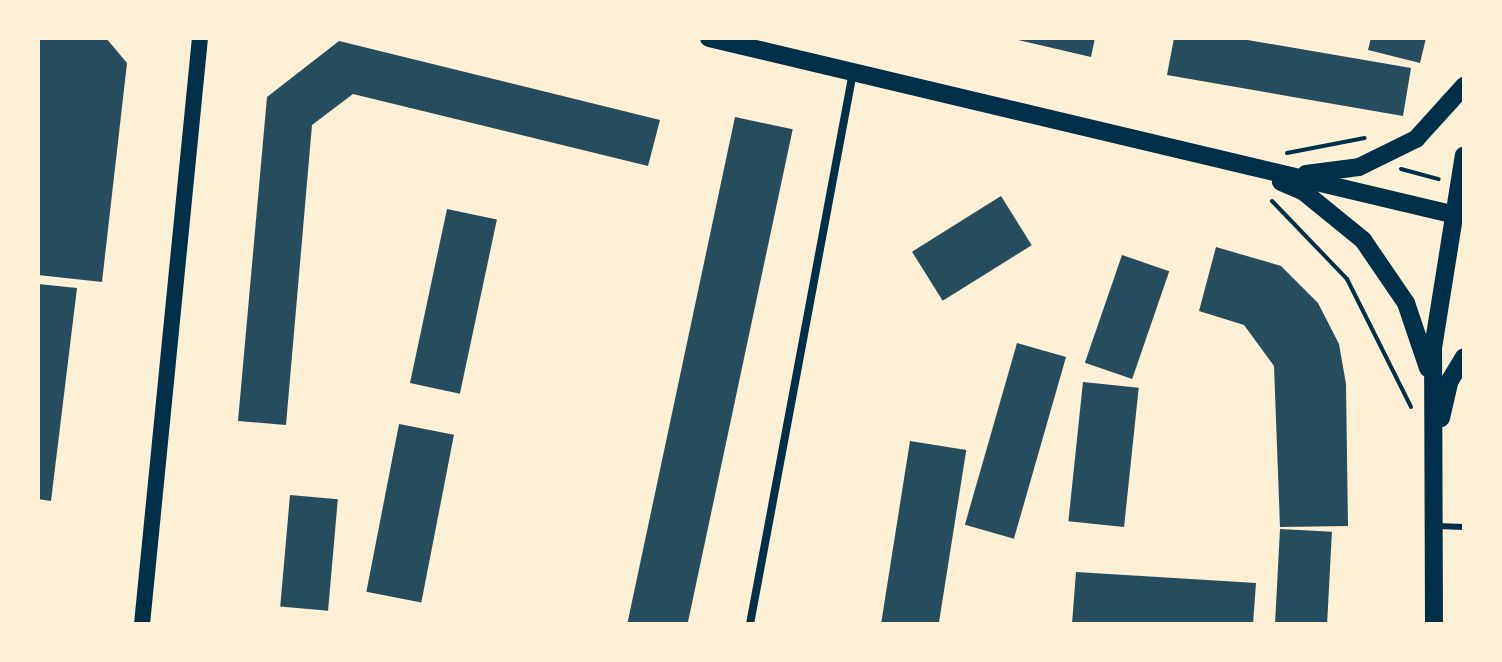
<!DOCTYPE html>
<style>
body{margin:0}
#map{position:relative;width:1502px;height:662px;overflow:hidden;background:#fdf0d5;font-family:Cabin,sans-serif}
div>[style]{position:absolute}
[style*='--x']{left:calc(var(--x)*1px);top:calc(var(--y)*1px);width:calc(var(--w)*1px);rotate:calc(var(--a)*1deg)}
.building>*{inset:0;background:#264d5e;transform-origin:0 0}
.path>*{height:4px;margin:-2px;padding:0 2px;transform-origin:2px;border-radius:2px;background:#003049}
.service>*{height:6px;margin:-3px;padding:0 3px;transform-origin:3px;border-radius:3px;background:#003049}
.minor>*{height:8px;margin:-4px;padding:0 4px;transform-origin:4px;border-radius:4px;background:#003049}
.secondary>*{height:16px;margin:-8px;padding:0 8px;transform-origin:8px;border-radius:8px;background:#003049}
.primary>*{height:18px;margin:-9px;padding:0 9px;transform-origin:9px;border-radius:9px;background:#003049}
span{translate:-50% -50%;white-space:nowrap;text-align:center;line-height:1.15;-webkit-text-stroke:6px #fdf0d5;paint-order:stroke}
.frame{position:absolute;inset:0;border:40px solid #fdf0d5;pointer-events:none}
</style>
<div id="map">
<div class="building">
<i style="clip-path:polygon(38px 38px,106px 38px,127px 63px,102px 282px,38px 275px)"></i>
<i style="clip-path:polygon(1010px 38px,1095px 38px,1091px 57px)"></i>
<i style="clip-path:polygon(1174px 38px,1236px 38px,1411px 68px,1403px 116px,1167px 75px)"></i>
<i style="clip-path:polygon(1371px 38px,1426px 38px,1420px 63px,1368px 50px)"></i>
<i style="clip-path:polygon(339px 41px,660px 120px,648px 166px,353px 94px,312px 125px,286px 425px,238px 421px,267px 97px)"></i>
<i style="left:735px;top:117px;width:59px;height:518px;rotate:12deg"></i>
<i style="left:1001px;top:196px;width:58px;height:105px;rotate:58deg"></i>
<i style="left:447px;top:209px;width:51px;height:178px;rotate:12deg"></i>
<i style="clip-path:polygon(1216px 247px,1281px 266px,1318px 303px,1339px 344px,1346px 384px,1348px 526px,1280px 527px,1274px 366px,1244px 325px,1199px 311px)"></i>
<i style="left:1122px;top:255px;width:50px;height:114px;rotate:19deg"></i>
<i style="clip-path:polygon(38px 284px,77px 288px,51px 501px,38px 499px)"></i>
<i style="left:1017px;top:343px;width:51px;height:189px;rotate:16deg"></i>
<i style="left:1083px;top:382px;width:56px;height:140px;rotate:6deg"></i>
<i style="left:399px;top:424px;width:56px;height:171px;rotate:11deg"></i>
<i style="left:910px;top:441px;width:57px;height:185px;rotate:9deg"></i>
<i style="left:290px;top:495px;width:48px;height:112px;rotate:5deg"></i>
<i style="left:1280px;top:529px;width:52px;height:95px;rotate:3deg"></i>
<i style="clip-path:polygon(1076px 572px,1256px 583px,1253px 624px,1072px 624px)"></i>
</div>
<div class="path">
<i style="--x:1287;--y:153;--w:79;--a:-10.9"></i>
<i style="--x:1401;--y:169;--w:39;--a:15"></i>
<i style="--x:1272;--y:201;--w:108;--a:46.1"></i>
<i style="--x:1347;--y:279;--w:143;--a:63.4"></i>
</div>
<div class="service">
<i style="--x:1437;--y:526;--w:27;--a:2"></i>
</div>
<div class="minor">
<i style="--x:750;--y:624;--w:562;--a:-79.43"></i>
</div>
<div class="secondary">
<i style="--x:142;--y:624;--w:589;--a:-84.35"></i>
</div>
<div class="primary">
<i style="--x:709;--y:38;--w:764;--a:13.33"></i>
<i style="--x:1306;--y:174;--w:53;--a:-7.5"></i>
<i style="--x:1359;--y:167;--w:64;--a:-26.2"></i>
<i style="--x:1416;--y:139;--w:72;--a:-47.8"></i>
<i style="--x:1281;--y:182;--w:25;--a:23"></i>
<i style="--x:1304;--y:192;--w:76;--a:39.1"></i>
<i style="--x:1363;--y:240;--w:76;--a:55.7"></i>
<i style="--x:1406;--y:303;--w:69;--a:71.3"></i>
<i style="--x:1441;--y:418;--w:37;--a:-77"></i>
<i style="--x:1449;--y:382;--w:29;--a:-59"></i>
<i style="--x:1434;--y:624;--w:276;--a:-90.2"></i>
<i style="--x:1433;--y:348;--w:195;--a:-80.9"></i>
</div>
<div class="frame"></div>
</div>
